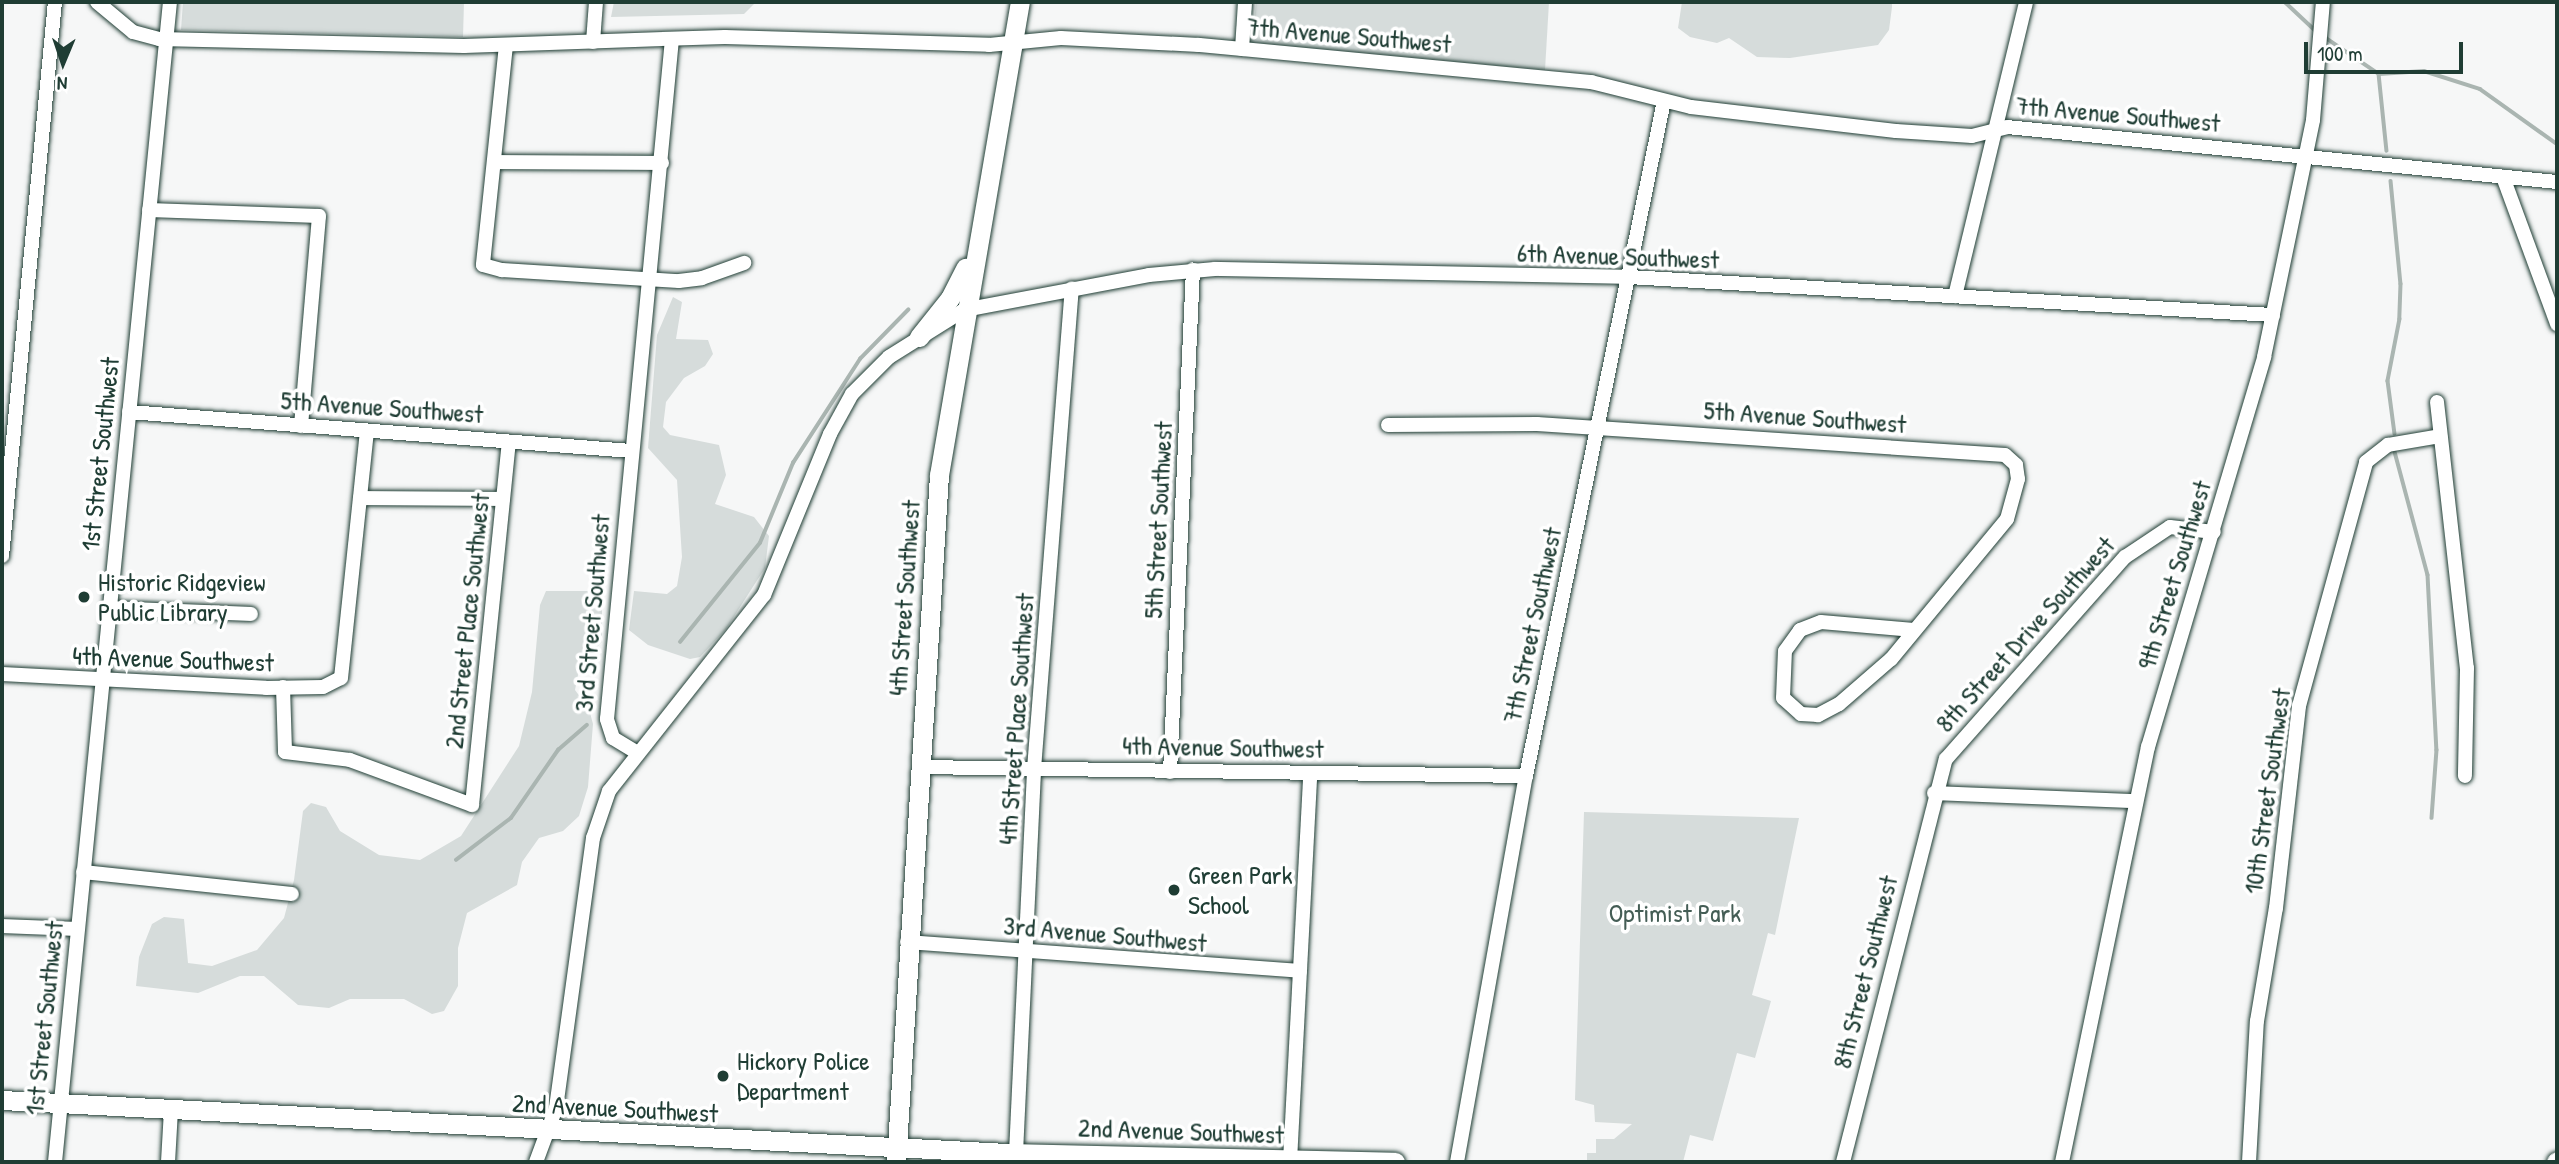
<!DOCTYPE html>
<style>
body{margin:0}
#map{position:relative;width:2559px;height:1164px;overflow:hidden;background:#f6f7f7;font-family:"Patrick Hand",sans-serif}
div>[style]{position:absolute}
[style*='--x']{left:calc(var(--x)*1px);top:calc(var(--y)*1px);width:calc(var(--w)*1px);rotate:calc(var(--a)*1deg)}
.green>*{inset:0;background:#d6dcdb}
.stream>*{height:3.5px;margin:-1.75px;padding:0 1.75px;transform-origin:1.75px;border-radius:1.75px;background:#aab5b1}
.roads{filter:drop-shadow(0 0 2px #1f3d34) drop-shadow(0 0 2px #1f3d34)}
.minor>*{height:14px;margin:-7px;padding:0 7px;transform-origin:7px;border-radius:7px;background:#fff}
.major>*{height:19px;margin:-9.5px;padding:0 9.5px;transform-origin:9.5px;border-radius:9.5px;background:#fff}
.dots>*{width:19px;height:19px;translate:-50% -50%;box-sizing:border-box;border:4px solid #fff;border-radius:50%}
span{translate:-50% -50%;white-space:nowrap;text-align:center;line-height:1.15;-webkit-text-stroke:7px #fff;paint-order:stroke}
.street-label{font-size:26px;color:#1f3d34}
.poi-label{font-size:26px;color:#1f3d34}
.left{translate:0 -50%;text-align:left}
.park-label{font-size:26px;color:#445d55}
.frame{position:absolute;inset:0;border:4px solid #1f3d34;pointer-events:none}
.north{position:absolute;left:28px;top:28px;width:70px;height:70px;-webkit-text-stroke:5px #fff;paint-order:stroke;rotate:182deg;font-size:19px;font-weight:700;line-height:28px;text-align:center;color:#1f3d34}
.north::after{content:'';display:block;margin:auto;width:24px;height:32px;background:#1f3d34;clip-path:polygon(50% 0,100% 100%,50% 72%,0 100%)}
.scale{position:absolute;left:2304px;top:42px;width:159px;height:32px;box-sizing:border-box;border:4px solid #1f3d34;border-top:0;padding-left:9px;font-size:21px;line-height:24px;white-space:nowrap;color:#1f3d34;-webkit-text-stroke:5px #fff;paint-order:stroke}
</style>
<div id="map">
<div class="green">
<i style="clip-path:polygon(183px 2px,464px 2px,463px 37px,181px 30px)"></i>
<i style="clip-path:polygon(614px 2px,755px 2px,755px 3px,744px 14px,611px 17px)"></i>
<i style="clip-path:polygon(1256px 2px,1549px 2px,1545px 70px,1252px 44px)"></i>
<i style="clip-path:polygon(1682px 2px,1892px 2px,1892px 7px,1889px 30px,1878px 45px,1790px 58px,1757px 57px,1729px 38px,1717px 43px,1690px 37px,1678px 28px)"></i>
<i style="clip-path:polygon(673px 297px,682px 302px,676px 339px,708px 340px,713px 354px,705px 366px,684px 378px,666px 402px,663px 427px,670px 435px,719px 445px,726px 475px,715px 504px,754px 517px,769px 536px,765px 568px,726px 629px,700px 657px,690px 659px,648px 645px,629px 630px,634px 591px,667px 594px,677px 586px,682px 557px,677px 480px,648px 448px,657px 335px)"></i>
<i style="clip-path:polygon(546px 591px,587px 591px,602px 596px,602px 642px,580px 665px,575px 690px,589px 709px,593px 724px,588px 787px,579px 816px,563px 831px,539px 838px,522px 862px,517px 885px,467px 913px,458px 948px,458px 986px,444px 1011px,432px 1014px,404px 999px,350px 999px,329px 1008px,298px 1005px,264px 976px,240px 976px,198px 993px,136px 986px,139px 957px,152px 924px,164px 917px,184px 919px,188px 963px,212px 966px,257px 950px,284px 918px,294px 880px,303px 811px,311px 803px,326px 807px,340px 831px,379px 855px,420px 860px,461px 836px,519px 746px,532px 692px,540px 605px)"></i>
<i style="clip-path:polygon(1584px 812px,1799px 818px,1775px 935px,1768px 933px,1752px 995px,1771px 1001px,1755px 1058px,1737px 1053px,1713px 1141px,1690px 1135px,1683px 1162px,1587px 1162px,1587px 1153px,1596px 1153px,1596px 1139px,1614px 1139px,1632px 1124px,1595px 1122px,1594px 1105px,1575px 1100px)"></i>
</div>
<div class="stream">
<i style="--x:2285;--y:2;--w:42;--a:43.1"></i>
<i style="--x:2326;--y:38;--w:64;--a:34.2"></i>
<i style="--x:2379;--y:74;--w:45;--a:-3.8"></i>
<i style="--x:2424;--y:71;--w:59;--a:17.8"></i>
<i style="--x:2480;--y:89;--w:95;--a:35.5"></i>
<i style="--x:2379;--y:74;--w:77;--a:84.1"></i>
<i style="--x:2391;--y:181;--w:103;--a:84.5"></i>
<i style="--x:2401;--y:284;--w:35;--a:92"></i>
<i style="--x:2400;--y:319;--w:63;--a:101"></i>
<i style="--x:2388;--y:381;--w:53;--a:82.5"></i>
<i style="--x:2395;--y:452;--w:127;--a:75"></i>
<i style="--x:2428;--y:575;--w:175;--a:87.1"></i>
<i style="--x:2437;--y:750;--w:68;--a:94.2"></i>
<i style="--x:680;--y:642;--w:127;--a:-51.1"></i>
<i style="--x:760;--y:543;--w:87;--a:-67.6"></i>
<i style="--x:793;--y:463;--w:124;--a:-57.2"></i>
<i style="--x:860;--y:359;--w:69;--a:-45.6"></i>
<i style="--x:456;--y:860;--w:69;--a:-37.4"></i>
<i style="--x:511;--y:818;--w:83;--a:-55.3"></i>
<i style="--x:558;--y:750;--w:38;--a:-41"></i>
</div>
<div class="roads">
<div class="minor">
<i style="--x:97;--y:2;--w:47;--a:39.8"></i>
<i style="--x:133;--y:32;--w:27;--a:15"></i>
<i style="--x:159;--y:39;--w:305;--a:1.3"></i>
<i style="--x:464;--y:46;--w:261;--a:-2"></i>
<i style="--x:725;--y:37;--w:264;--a:1.7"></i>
<i style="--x:989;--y:45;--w:72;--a:-5.6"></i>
<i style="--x:1061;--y:38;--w:138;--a:2.9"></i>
<i style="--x:1199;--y:45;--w:394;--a:5.4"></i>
<i style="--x:1591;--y:82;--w:103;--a:14"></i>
<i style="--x:1691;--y:107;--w:206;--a:6.7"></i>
<i style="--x:1896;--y:131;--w:76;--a:3.8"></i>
<i style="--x:1972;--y:136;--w:36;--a:-14"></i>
<i style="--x:2007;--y:127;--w:553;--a:5.71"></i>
<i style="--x:593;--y:42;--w:40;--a:-85.7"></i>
<i style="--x:506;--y:45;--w:221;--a:96"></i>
<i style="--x:483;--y:265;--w:20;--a:15"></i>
<i style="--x:502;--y:270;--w:177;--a:3.6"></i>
<i style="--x:679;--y:281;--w:23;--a:-7"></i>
<i style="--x:702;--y:278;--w:45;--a:-19.7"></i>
<i style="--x:1242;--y:49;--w:47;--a:-86.3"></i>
<i style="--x:495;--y:162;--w:167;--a:0.3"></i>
<i style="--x:2503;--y:177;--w:157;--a:69.8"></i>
<i style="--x:149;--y:210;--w:170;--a:2"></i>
<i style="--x:319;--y:216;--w:211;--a:94.9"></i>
<i style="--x:1955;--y:296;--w:302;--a:-76.4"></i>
<i style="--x:2437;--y:402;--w:268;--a:83.6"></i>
<i style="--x:2467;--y:668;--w:108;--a:91.1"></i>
<i style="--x:129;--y:412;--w:504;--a:4.44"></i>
<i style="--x:1388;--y:425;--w:149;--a:-0.4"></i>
<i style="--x:1537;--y:424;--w:469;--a:3.8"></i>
<i style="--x:2005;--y:455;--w:15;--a:42"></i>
<i style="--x:2016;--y:465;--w:14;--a:82"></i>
<i style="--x:2018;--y:479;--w:41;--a:105.4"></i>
<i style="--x:2007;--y:519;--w:182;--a:129.6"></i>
<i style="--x:1891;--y:659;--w:69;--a:139.1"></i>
<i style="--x:1839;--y:704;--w:24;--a:152"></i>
<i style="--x:1818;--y:715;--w:17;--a:-177"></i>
<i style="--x:1801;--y:714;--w:24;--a:-138"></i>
<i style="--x:1783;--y:698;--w:47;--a:-87.6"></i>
<i style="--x:1785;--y:651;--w:26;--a:-54"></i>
<i style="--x:1800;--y:630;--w:22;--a:-21"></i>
<i style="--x:1821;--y:622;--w:93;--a:4.9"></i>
<i style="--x:360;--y:498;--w:143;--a:0.4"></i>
<i style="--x:2;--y:556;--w:557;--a:-84.54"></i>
<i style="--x:109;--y:608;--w:142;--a:2.4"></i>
<i style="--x:2;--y:674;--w:264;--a:3"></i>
<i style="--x:266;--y:688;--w:57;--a:-1"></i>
<i style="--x:323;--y:687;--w:20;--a:-27"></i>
<i style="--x:341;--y:678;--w:248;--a:-84"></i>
<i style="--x:283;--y:687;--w:65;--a:88.2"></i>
<i style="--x:285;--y:752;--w:65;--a:7"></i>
<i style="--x:350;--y:760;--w:130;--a:20.2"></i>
<i style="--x:472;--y:805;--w:365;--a:-84.2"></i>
<i style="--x:636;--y:752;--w:27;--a:-149"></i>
<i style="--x:613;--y:738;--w:20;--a:-108"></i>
<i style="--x:607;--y:719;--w:683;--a:-84.54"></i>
<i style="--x:919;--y:767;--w:607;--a:0.85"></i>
<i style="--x:1170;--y:772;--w:503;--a:-87.38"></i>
<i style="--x:1934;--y:793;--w:202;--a:2.3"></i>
<i style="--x:83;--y:872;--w:210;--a:6"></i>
<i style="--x:2;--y:926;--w:75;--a:2.3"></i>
<i style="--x:907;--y:942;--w:394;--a:4.2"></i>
<i style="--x:1016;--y:1153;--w:384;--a:-87.3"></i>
<i style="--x:1034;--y:769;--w:482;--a:-85.5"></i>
<i style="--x:1290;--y:1161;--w:388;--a:-87"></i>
<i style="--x:55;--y:1162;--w:1166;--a:-84.34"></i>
<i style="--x:168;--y:1162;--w:52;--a:-86.7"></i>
<i style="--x:536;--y:1162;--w:58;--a:-69.7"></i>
<i style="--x:556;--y:1108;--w:273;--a:-82.2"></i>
<i style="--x:593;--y:838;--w:50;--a:-71.2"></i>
<i style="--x:609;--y:791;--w:250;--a:-51.7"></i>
<i style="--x:764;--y:595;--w:174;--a:-67.7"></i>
<i style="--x:830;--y:434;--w:46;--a:-61.2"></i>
<i style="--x:852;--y:394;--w:52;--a:-45"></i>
<i style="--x:889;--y:357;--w:89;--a:-32.1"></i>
<i style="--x:964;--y:310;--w:188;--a:-10.7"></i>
<i style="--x:1149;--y:275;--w:66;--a:-5.2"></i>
<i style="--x:1215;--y:269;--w:414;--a:1.1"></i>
<i style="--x:1629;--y:277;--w:645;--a:3.38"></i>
<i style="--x:1457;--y:1162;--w:392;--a:-79.9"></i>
<i style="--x:1526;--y:776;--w:689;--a:-78.45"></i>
<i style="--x:1843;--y:1162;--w:416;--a:-75.7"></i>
<i style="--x:1946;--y:759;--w:270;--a:-48.5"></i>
<i style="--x:2125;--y:557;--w:54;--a:-33.7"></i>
<i style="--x:2170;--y:527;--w:44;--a:6.5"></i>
<i style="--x:2062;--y:1162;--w:424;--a:-78.3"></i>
<i style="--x:2148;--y:747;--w:407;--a:-73.4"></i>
<i style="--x:2264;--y:357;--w:242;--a:-78.3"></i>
<i style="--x:2313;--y:120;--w:118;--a:-85.2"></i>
<i style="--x:2249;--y:1162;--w:141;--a:-86.8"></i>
<i style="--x:2257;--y:1021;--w:115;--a:-80.5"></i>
<i style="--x:2276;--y:908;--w:203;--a:-83.5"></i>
<i style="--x:2299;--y:706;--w:253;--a:-74.6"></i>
<i style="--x:2366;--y:462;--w:28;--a:-38"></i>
<i style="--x:2388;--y:445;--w:53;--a:-9.8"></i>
</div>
<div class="major">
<i style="--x:919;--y:337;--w:50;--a:-51.5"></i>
<i style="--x:950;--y:298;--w:34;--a:-63"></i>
<i style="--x:2;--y:1100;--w:1006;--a:3.02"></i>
<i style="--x:1007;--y:1153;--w:388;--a:1.3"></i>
<i style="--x:896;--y:1162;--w:688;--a:-86.42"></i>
<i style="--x:939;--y:475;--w:480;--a:-80.3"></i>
<i style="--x:2556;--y:1162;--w:1;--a:-45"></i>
</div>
</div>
<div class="dots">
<i style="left:84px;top:597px;background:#1f3d34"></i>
<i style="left:1174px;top:890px;background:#1f3d34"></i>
<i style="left:723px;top:1076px;background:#1f3d34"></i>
</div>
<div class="street-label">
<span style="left:1349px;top:35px;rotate:5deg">7th Avenue Southwest</span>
<span style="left:2118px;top:114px;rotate:5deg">7th Avenue Southwest</span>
<span style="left:1618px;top:256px;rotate:2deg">6th Avenue Southwest</span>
<span style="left:382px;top:407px;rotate:4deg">5th Avenue Southwest</span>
<span style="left:1805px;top:417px;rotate:4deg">5th Avenue Southwest</span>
<span style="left:100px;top:454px;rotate:-84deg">1st Street Southwest</span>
<span style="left:1158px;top:520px;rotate:-87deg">5th Street Southwest</span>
<span style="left:2174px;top:575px;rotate:-73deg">9th Street Southwest</span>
<span style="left:904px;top:598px;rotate:-86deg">4th Street Southwest</span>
<span style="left:592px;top:613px;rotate:-85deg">3rd Street Southwest</span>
<span style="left:467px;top:621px;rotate:-84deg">2nd Street Place Southwest</span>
<span style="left:1532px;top:625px;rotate:-78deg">7th Street Southwest</span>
<span style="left:2025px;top:634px;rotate:-48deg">8th Street Drive Southwest</span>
<span style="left:173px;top:659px;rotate:2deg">4th Avenue Southwest</span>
<span style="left:1016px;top:719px;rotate:-86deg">4th Street Place Southwest</span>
<span style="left:1223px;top:747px;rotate:1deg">4th Avenue Southwest</span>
<span style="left:2267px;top:791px;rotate:-82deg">10th Street Southwest</span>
<span style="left:1105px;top:934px;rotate:5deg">3rd Avenue Southwest</span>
<span style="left:1865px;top:972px;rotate:-76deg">8th Street Southwest</span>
<span style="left:44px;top:1018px;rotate:-84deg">1st Street Southwest</span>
<span style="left:615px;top:1108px;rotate:3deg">2nd Avenue Southwest</span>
<span style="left:1181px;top:1131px;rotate:2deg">2nd Avenue Southwest</span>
</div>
<div class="poi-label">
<span class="left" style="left:98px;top:597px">Historic Ridgeview<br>Public Library</span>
<span class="left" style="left:1188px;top:890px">Green Park<br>School</span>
<span class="left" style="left:737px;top:1076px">Hickory Police<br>Department</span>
</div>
<div class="park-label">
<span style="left:1675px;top:913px">Optimist Park</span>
</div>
<div class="frame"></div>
<div class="north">N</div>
<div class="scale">100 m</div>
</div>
